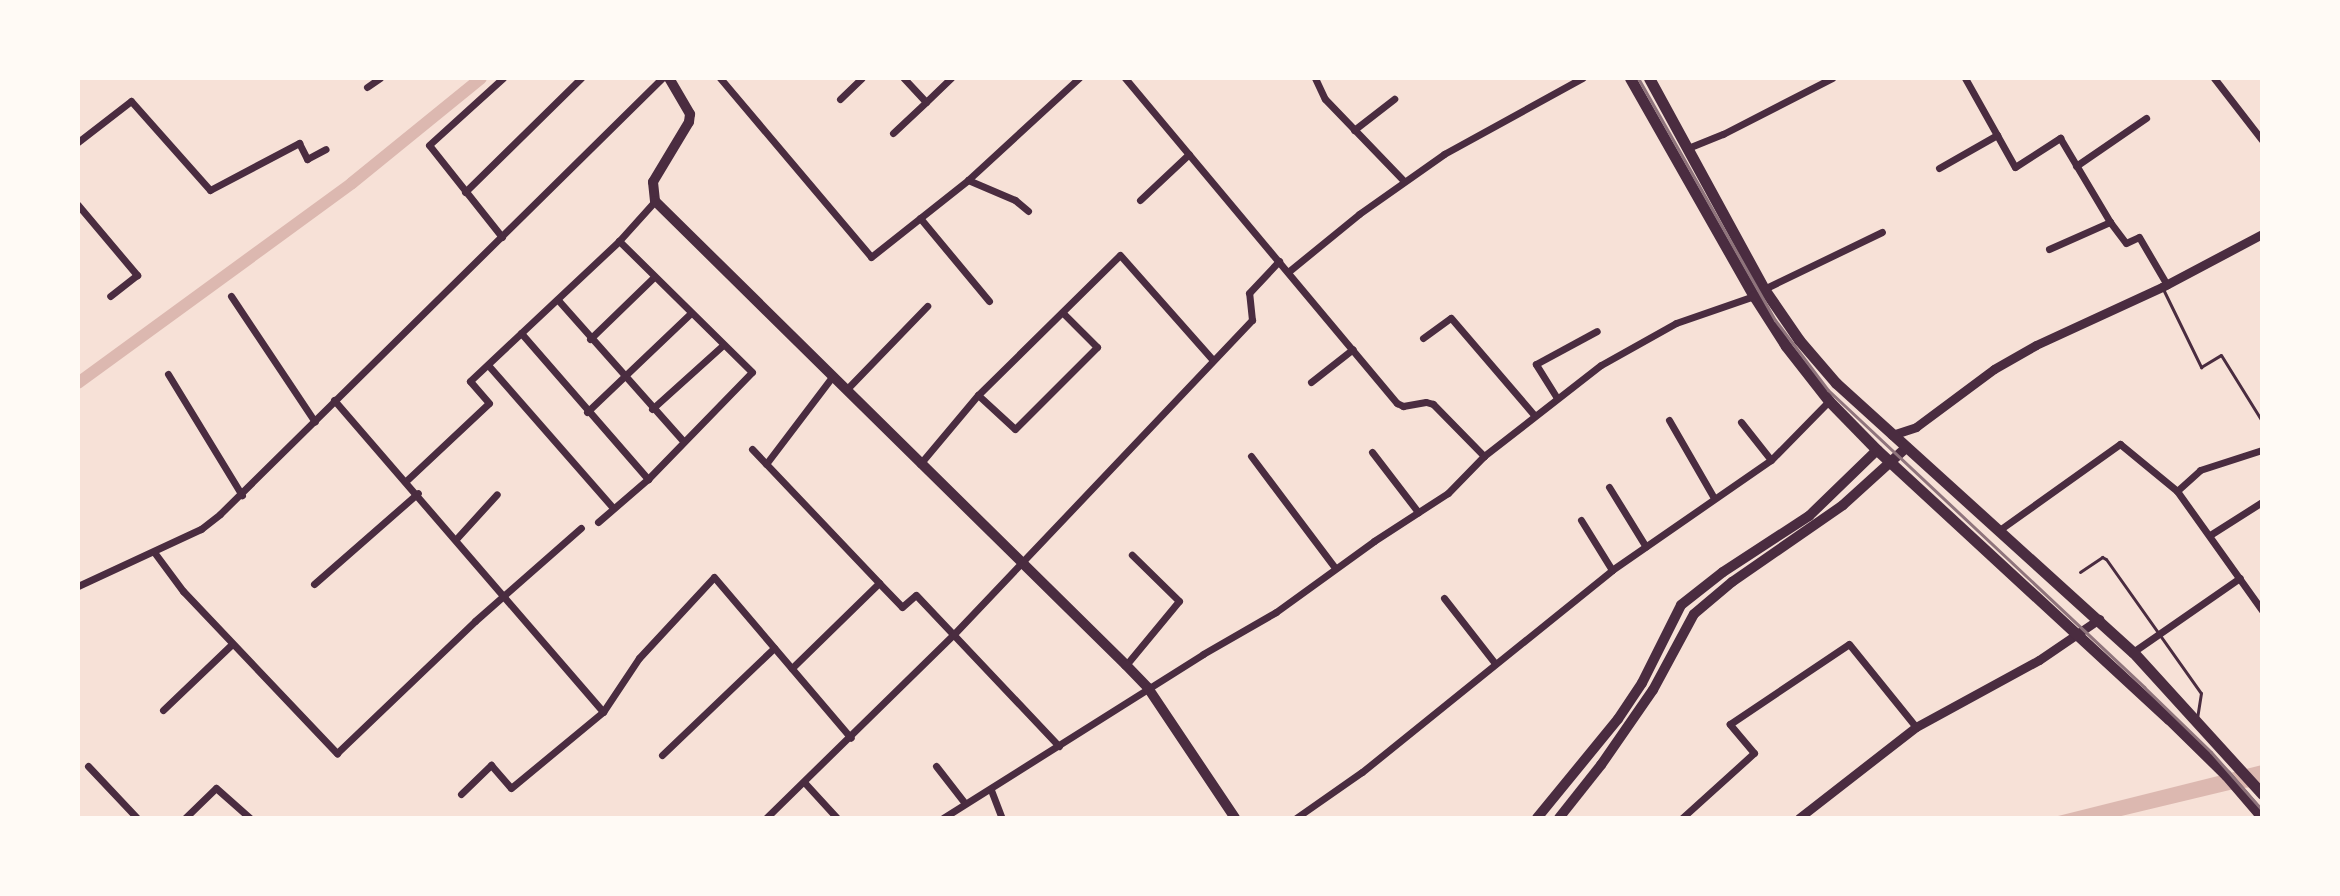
<!DOCTYPE html>
<style>
body{margin:0}
#map{position:relative;width:2340px;height:896px;overflow:hidden;background:#f7e1d7;font-family:"Alegreya Sans",sans-serif}
div>[style]{position:absolute}
[style*='--x']{left:calc(var(--x)*1px);top:calc(var(--y)*1px);width:calc(var(--w)*1px);rotate:calc(var(--a)*1deg)}
.water>*{inset:0;background:#dcb8b0}
.canal>*{height:12px;margin:-6px;padding:0 6px;transform-origin:6px;border-radius:6px;background:#dcb8b0}
.service>*{height:3px;margin:-1.5px;padding:0 1.5px;transform-origin:1.5px;border-radius:1.5px;background:#4a2c40}
.minor>*{height:7px;margin:-3.5px;padding:0 3.5px;transform-origin:3.5px;border-radius:3.5px;background:#4a2c40}
.tertiary>*{height:9px;margin:-4.5px;padding:0 4.5px;transform-origin:4.5px;border-radius:4.5px;background:#4a2c40}
.secondary>*{height:10px;margin:-5px;padding:0 5px;transform-origin:5px;border-radius:5px;background:#4a2c40}
.primary>*{height:11px;margin:-5.5px;padding:0 5.5px;transform-origin:5.5px;border-radius:5.5px;background:#4a2c40}
.rail>*{height:3px;margin:-1.5px;padding:0 1.5px;transform-origin:1.5px;border-radius:1.5px;background:#8f747c}
span{translate:-50% -50%;white-space:nowrap;text-align:center;line-height:1.15;-webkit-text-stroke:7px #fffaf5;paint-order:stroke}
.frame{position:absolute;inset:0;border:80px solid #fffaf5;pointer-events:none}
</style>
<div id="map">
<div class="water">
<i style="clip-path:polygon(2262px 765px,2262px 786px,2234px 789px,2113px 818px,2050px 818px)"></i>
</div>
<div class="canal">
<i style="--x:78;--y:383;--w:339;--a:-36.1"></i>
<i style="--x:352;--y:183;--w:166;--a:-39.1"></i>
</div>
<div class="service">
<i style="--x:2164;--y:291;--w:85;--a:64"></i>
<i style="--x:2201;--y:367;--w:23;--a:-31"></i>
<i style="--x:2221;--y:355;--w:78;--a:58.2"></i>
<i style="--x:2080;--y:572;--w:27;--a:-34"></i>
<i style="--x:2102;--y:557;--w:4;--a:27"></i>
<i style="--x:2106;--y:559;--w:164;--a:54.7"></i>
<i style="--x:2201;--y:693;--w:24;--a:99"></i>
</div>
<div class="minor">
<i style="--x:720;--y:78;--w:234;--a:49.8"></i>
<i style="--x:871;--y:257;--w:124;--a:-38.4"></i>
<i style="--x:968;--y:180;--w:151;--a:-42.6"></i>
<i style="--x:1125;--y:78;--w:424;--a:50.1"></i>
<i style="--x:1397;--y:403;--w:7;--a:27"></i>
<i style="--x:1403;--y:406;--w:23;--a:-10"></i>
<i style="--x:1426;--y:402;--w:7;--a:16"></i>
<i style="--x:1433;--y:404;--w:73;--a:45.6"></i>
<i style="--x:1315;--y:78;--w:23;--a:65"></i>
<i style="--x:1325;--y:99;--w:114;--a:46.1"></i>
<i style="--x:1965;--y:78;--w:102;--a:60.7"></i>
<i style="--x:2015;--y:167;--w:54;--a:-32.8"></i>
<i style="--x:2060;--y:138;--w:98;--a:59.2"></i>
<i style="--x:2110;--y:222;--w:26;--a:53"></i>
<i style="--x:2126;--y:243;--w:14;--a:-25"></i>
<i style="--x:2139;--y:237;--w:56;--a:59.7"></i>
<i style="--x:2214;--y:78;--w:78;--a:52.3"></i>
<i style="--x:367;--y:87;--w:16;--a:-35"></i>
<i style="--x:840;--y:99;--w:30;--a:-44"></i>
<i style="--x:926;--y:102;--w:35;--a:-44"></i>
<i style="--x:1354;--y:130;--w:51;--a:-37.8"></i>
<i style="--x:893;--y:133;--w:45;--a:-43.2"></i>
<i style="--x:926;--y:102;--w:33;--a:-133"></i>
<i style="--x:78;--y:142;--w:67;--a:-37.7"></i>
<i style="--x:131;--y:101;--w:119;--a:48.4"></i>
<i style="--x:210;--y:190;--w:101;--a:-27.8"></i>
<i style="--x:299;--y:143;--w:18;--a:63"></i>
<i style="--x:307;--y:159;--w:21;--a:-28"></i>
<i style="--x:1688;--y:148;--w:38;--a:-22"></i>
<i style="--x:1723;--y:134;--w:123;--a:-27.2"></i>
<i style="--x:2076;--y:166;--w:85;--a:-34.4"></i>
<i style="--x:1939;--y:168;--w:67;--a:-29.6"></i>
<i style="--x:968;--y:180;--w:51;--a:23.1"></i>
<i style="--x:1015;--y:200;--w:17;--a:40"></i>
<i style="--x:465;--y:192;--w:163;--a:-44.5"></i>
<i style="--x:1140;--y:200;--w:67;--a:-43.2"></i>
<i style="--x:78;--y:205;--w:92;--a:49.9"></i>
<i style="--x:137;--y:275;--w:34;--a:142"></i>
<i style="--x:920;--y:218;--w:108;--a:50.3"></i>
<i style="--x:502;--y:237;--w:117;--a:-128.4"></i>
<i style="--x:429;--y:145;--w:100;--a:-42.2"></i>
<i style="--x:2049;--y:249;--w:67;--a:-23.9"></i>
<i style="--x:1288;--y:272;--w:92;--a:-39.2"></i>
<i style="--x:1359;--y:214;--w:104;--a:-35.2"></i>
<i style="--x:1444;--y:154;--w:158;--a:-28.8"></i>
<i style="--x:1764;--y:289;--w:131;--a:-25.8"></i>
<i style="--x:231;--y:296;--w:151;--a:56.3"></i>
<i style="--x:558;--y:300;--w:188;--a:48.4"></i>
<i style="--x:521;--y:333;--w:194;--a:49"></i>
<i style="--x:1423;--y:338;--w:34;--a:-36"></i>
<i style="--x:1451;--y:318;--w:128;--a:49.4"></i>
<i style="--x:590;--y:339;--w:88;--a:-44.1"></i>
<i style="--x:488;--y:365;--w:190;--a:48.8"></i>
<i style="--x:168;--y:374;--w:142;--a:58.6"></i>
<i style="--x:1311;--y:382;--w:53;--a:-38.2"></i>
<i style="--x:846;--y:390;--w:117;--a:-46"></i>
<i style="--x:978;--y:395;--w:50;--a:42.6"></i>
<i style="--x:1015;--y:429;--w:116;--a:-45"></i>
<i style="--x:1097;--y:347;--w:49;--a:-135"></i>
<i style="--x:1557;--y:398;--w:40;--a:-122"></i>
<i style="--x:1536;--y:364;--w:69;--a:-28.4"></i>
<i style="--x:334;--y:400;--w:412;--a:49.2"></i>
<i style="--x:652;--y:409;--w:96;--a:-42"></i>
<i style="--x:587;--y:412;--w:142;--a:-43.6"></i>
<i style="--x:1669;--y:420;--w:90;--a:60"></i>
<i style="--x:1741;--y:422;--w:48;--a:51.7"></i>
<i style="--x:752;--y:449;--w:185;--a:46.5"></i>
<i style="--x:879;--y:583;--w:122;--a:135.7"></i>
<i style="--x:1372;--y:452;--w:76;--a:52.5"></i>
<i style="--x:1251;--y:456;--w:140;--a:53.1"></i>
<i style="--x:766;--y:464;--w:109;--a:-52.8"></i>
<i style="--x:920;--y:464;--w:90;--a:-50"></i>
<i style="--x:978;--y:395;--w:199;--a:-44.6"></i>
<i style="--x:1120;--y:255;--w:139;--a:48.5"></i>
<i style="--x:407;--y:480;--w:112;--a:-43.2"></i>
<i style="--x:489;--y:403;--w:29;--a:-131"></i>
<i style="--x:470;--y:381;--w:204;--a:-43.2"></i>
<i style="--x:619;--y:241;--w:54;--a:-48"></i>
<i style="--x:1609;--y:487;--w:70;--a:58.3"></i>
<i style="--x:2177;--y:491;--w:31;--a:-42"></i>
<i style="--x:2200;--y:470;--w:65;--a:-17.9"></i>
<i style="--x:1581;--y:520;--w:59;--a:58.2"></i>
<i style="--x:598;--y:522;--w:66;--a:-40.7"></i>
<i style="--x:648;--y:479;--w:149;--a:-45.8"></i>
<i style="--x:752;--y:372;--w:187;--a:-135.4"></i>
<i style="--x:1998;--y:531;--w:150;--a:-35.5"></i>
<i style="--x:2120;--y:444;--w:74;--a:39.5"></i>
<i style="--x:2177;--y:491;--w:146;--a:54.5"></i>
<i style="--x:2210;--y:535;--w:62;--a:-32.4"></i>
<i style="--x:457;--y:538;--w:59;--a:-47.7"></i>
<i style="--x:154;--y:552;--w:49;--a:53.4"></i>
<i style="--x:183;--y:591;--w:224;--a:46.5"></i>
<i style="--x:337;--y:753;--w:191;--a:-43.7"></i>
<i style="--x:475;--y:621;--w:141;--a:-41.3"></i>
<i style="--x:879;--y:583;--w:33;--a:46"></i>
<i style="--x:902;--y:607;--w:18;--a:-41"></i>
<i style="--x:916;--y:595;--w:208;--a:46.6"></i>
<i style="--x:314;--y:584;--w:138;--a:-41.2"></i>
<i style="--x:78;--y:586;--w:136;--a:-24.9"></i>
<i style="--x:201;--y:529;--w:24;--a:-38"></i>
<i style="--x:220;--y:514;--w:621;--a:-44.61"></i>
<i style="--x:1444;--y:598;--w:81;--a:52"></i>
<i style="--x:2133;--y:652;--w:130;--a:-34.7"></i>
<i style="--x:1126;--y:665;--w:83;--a:-50.4"></i>
<i style="--x:1179;--y:601;--w:66;--a:-135.6"></i>
<i style="--x:163;--y:710;--w:95;--a:-43.7"></i>
<i style="--x:662;--y:755;--w:155;--a:-43.7"></i>
<i style="--x:88;--y:766;--w:71;--a:46.7"></i>
<i style="--x:936;--y:766;--w:46;--a:52.1"></i>
<i style="--x:804;--y:782;--w:49;--a:47.5"></i>
<i style="--x:991;--y:790;--w:30;--a:69"></i>
<i style="--x:461;--y:794;--w:42;--a:-44"></i>
<i style="--x:491;--y:765;--w:30;--a:49"></i>
<i style="--x:511;--y:788;--w:119;--a:-39.6"></i>
<i style="--x:603;--y:712;--w:65;--a:-56.3"></i>
<i style="--x:639;--y:658;--w:110;--a:-47.2"></i>
<i style="--x:714;--y:577;--w:211;--a:49.6"></i>
<i style="--x:185;--y:818;--w:43;--a:-44.1"></i>
<i style="--x:216;--y:788;--w:45;--a:41.4"></i>
<i style="--x:766;--y:818;--w:263;--a:-44.4"></i>
<i style="--x:954;--y:634;--w:433;--a:-46.5"></i>
<i style="--x:1252;--y:320;--w:27;--a:-96"></i>
<i style="--x:1249;--y:293;--w:44;--a:-46.8"></i>
<i style="--x:943;--y:818;--w:307;--a:-32.2"></i>
<i style="--x:1203;--y:654;--w:84;--a:-29.9"></i>
<i style="--x:1276;--y:612;--w:121;--a:-35.9"></i>
<i style="--x:1374;--y:541;--w:88;--a:-33"></i>
<i style="--x:1448;--y:493;--w:52;--a:-45.8"></i>
<i style="--x:1484;--y:456;--w:148;--a:-37.9"></i>
<i style="--x:1601;--y:365;--w:86;--a:-29.2"></i>
<i style="--x:1676;--y:323;--w:83;--a:-19.1"></i>
<i style="--x:1296;--y:818;--w:80;--a:-34.9"></i>
<i style="--x:1362;--y:772;--w:321;--a:-38.9"></i>
<i style="--x:1612;--y:570;--w:193;--a:-34.7"></i>
<i style="--x:1771;--y:460;--w:83;--a:-45.5"></i>
<i style="--x:1682;--y:818;--w:97;--a:-42.1"></i>
<i style="--x:1754;--y:753;--w:38;--a:-130"></i>
<i style="--x:1730;--y:724;--w:143;--a:-33.9"></i>
<i style="--x:1849;--y:644;--w:107;--a:51.1"></i>
</div>
<div class="tertiary">
<i style="--x:1892;--y:435;--w:25;--a:-18"></i>
<i style="--x:1916;--y:427;--w:97;--a:-36.6"></i>
<i style="--x:1994;--y:369;--w:48;--a:-29.7"></i>
<i style="--x:2036;--y:345;--w:139;--a:-24.7"></i>
<i style="--x:2162;--y:287;--w:113;--a:-27.9"></i>
<i style="--x:1799;--y:818;--w:148;--a:-37.9"></i>
<i style="--x:1916;--y:727;--w:140;--a:-28.6"></i>
<i style="--x:2039;--y:660;--w:73;--a:-34.3"></i>
</div>
<div class="secondary">
<i style="--x:669;--y:78;--w:42;--a:59.7"></i>
<i style="--x:690;--y:114;--w:8;--a:97"></i>
<i style="--x:689;--y:122;--w:70;--a:121"></i>
<i style="--x:653;--y:182;--w:19;--a:84"></i>
<i style="--x:655;--y:201;--w:661;--a:44.57"></i>
<i style="--x:1126;--y:665;--w:32;--a:46"></i>
<i style="--x:1148;--y:688;--w:156;--a:56.2"></i>
<i style="--x:1537;--y:818;--w:128;--a:-50.7"></i>
<i style="--x:1618;--y:719;--w:43;--a:-56.3"></i>
<i style="--x:1642;--y:683;--w:87;--a:-63.4"></i>
<i style="--x:1681;--y:605;--w:53;--a:-38.2"></i>
<i style="--x:1723;--y:572;--w:103;--a:-33.1"></i>
<i style="--x:1809;--y:516;--w:95;--a:-44.1"></i>
<i style="--x:1559;--y:818;--w:68;--a:-51.6"></i>
<i style="--x:1601;--y:765;--w:91;--a:-55.3"></i>
<i style="--x:1653;--y:690;--w:86;--a:-61.7"></i>
<i style="--x:1694;--y:614;--w:50;--a:-40.1"></i>
<i style="--x:1732;--y:582;--w:135;--a:-34.7"></i>
<i style="--x:1843;--y:505;--w:86;--a:-42.2"></i>
</div>
<div class="primary">
<i style="--x:1630;--y:78;--w:251;--a:60.4"></i>
<i style="--x:1754;--y:296;--w:59;--a:57.4"></i>
<i style="--x:1786;--y:346;--w:70;--a:52"></i>
<i style="--x:1829;--y:401;--w:69;--a:45.6"></i>
<i style="--x:1877;--y:450;--w:397;--a:42.7"></i>
<i style="--x:2169;--y:719;--w:80;--a:44.5"></i>
<i style="--x:2226;--y:775;--w:55;--a:49.4"></i>
<i style="--x:1649;--y:78;--w:240;--a:61.4"></i>
<i style="--x:1764;--y:289;--w:62;--a:55.5"></i>
<i style="--x:1799;--y:340;--w:57;--a:49.3"></i>
<i style="--x:1836;--y:383;--w:401;--a:42.2"></i>
<i style="--x:2133;--y:652;--w:192;--a:47.7"></i>
</div>
<div class="rail">
<i style="--x:1638;--y:78;--w:278;--a:60.5"></i>
<i style="--x:1775;--y:320;--w:88;--a:52.9"></i>
<i style="--x:1828;--y:390;--w:434;--a:43.2"></i>
<i style="--x:2144;--y:687;--w:93;--a:44.1"></i>
<i style="--x:2211;--y:752;--w:77;--a:48.7"></i>
</div>
<div class="frame"></div>
</div>
